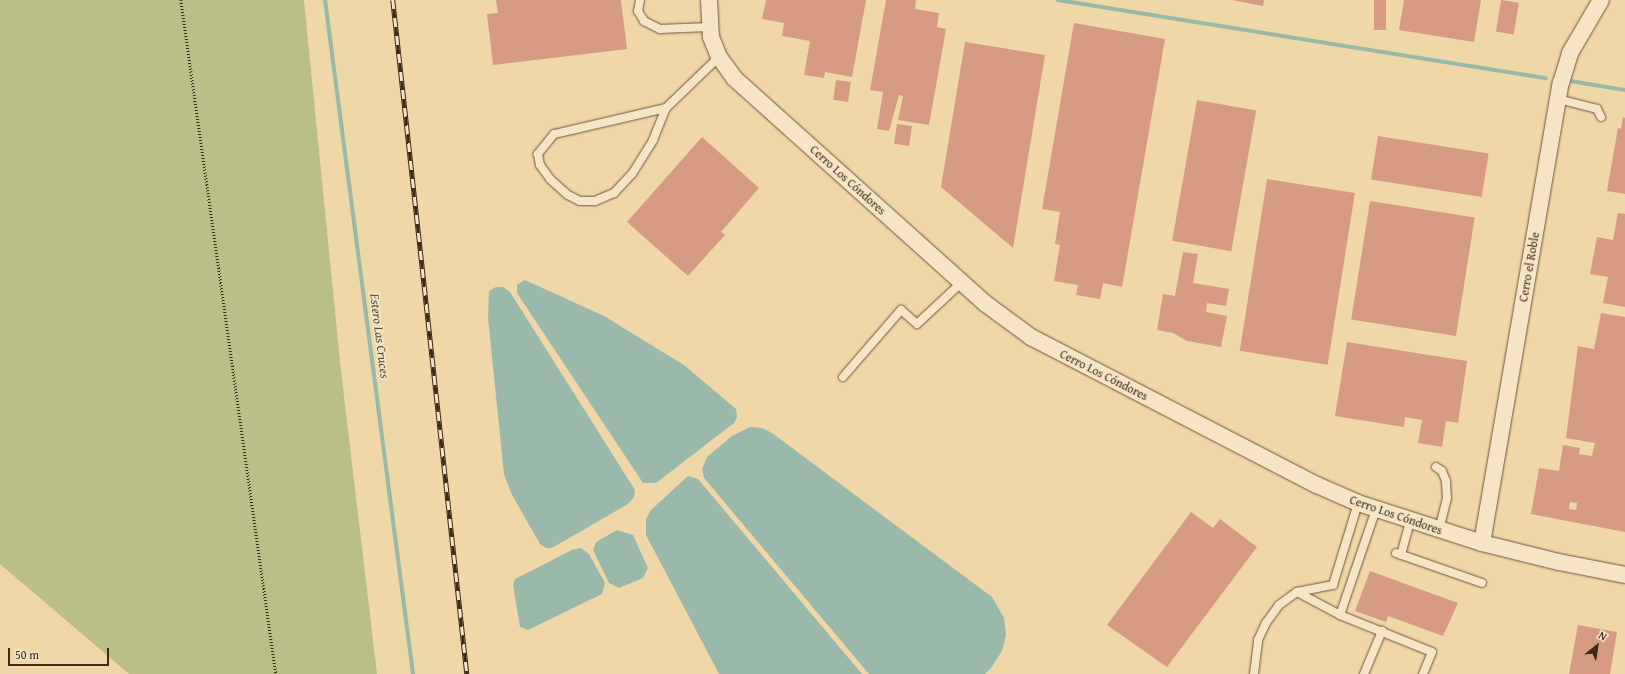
<!DOCTYPE html>
<meta charset="utf-8">
<style>
body{margin:0}
#map{position:relative;width:1625px;height:674px;overflow:hidden;background:#f0d7a8;font-family:"Gentium Book Plus",serif}
div>[style]{position:absolute}
[style*='--x']{left:calc(var(--x)*1px);top:calc(var(--y)*1px);width:calc(var(--w)*1px);rotate:calc(var(--a)*1deg)}
.green>*{inset:0;background:#babe87}
.water>*{inset:0;background:#9ab9aa}
.stream>*{height:4px;margin:-2px;padding:0 2px;transform-origin:2px;border-radius:2px;background:#9ab9aa}
.building>*{inset:0;background:#d79a82;transform-origin:0 0}
.path>*{height:2.5px;margin-top:-1.25px;transform-origin:0;background:repeating-linear-gradient(90deg,#3c2b18 0 1px,transparent 0 3px)}
.roads{filter:drop-shadow(0 0 1px #69563c) drop-shadow(0 0 1px #69563c)}
.service>*{height:8px;margin:-4px;padding:0 4px;transform-origin:4px;border-radius:4px;background:#f5e5c6}
.minor>*{height:16px;margin:-8px;padding:0 8px;transform-origin:8px;border-radius:8px;background:#f5e5c6}
.rail>*{height:4.5px;margin-top:-2.25px;transform-origin:0;background:repeating-linear-gradient(90deg,#f5e5c6 0 9px,#3c2b18 0 18px);box-sizing:border-box;border-block:1px solid #3c2b18}
span{translate:-50% -50%;white-space:nowrap;text-align:center;line-height:1.15;-webkit-text-stroke:3.5px #f5e5c6;paint-order:stroke}
.street-label{font-size:12px;color:#3c2b18}
.water-label{font-size:13px;color:#544e3c;font-style:italic}
.north{position:absolute;left:1577px;top:626px;width:40px;height:40px;-webkit-text-stroke:3px #f5e5c6;paint-order:stroke;rotate:30deg;font-size:11px;font-weight:700;line-height:16px;text-align:center;color:#3c2b18}
.north::after{content:'';display:block;margin:auto;width:14px;height:18px;background:#3c2b18;clip-path:polygon(50% 0,100% 100%,50% 72%,0 100%)}
.scale{position:absolute;left:8px;top:648px;width:101px;height:18px;box-sizing:border-box;border:2px solid #3c2b18;border-top:0;padding-left:5px;font-size:12px;line-height:14px;white-space:nowrap;color:#3c2b18;-webkit-text-stroke:3px #f5e5c6;paint-order:stroke}
</style>
<div id="map">
<div class="green">
<i style="clip-path:polygon(0 0,304px 0,341px 371px,377px 674px,129px 674px,0 564px)"></i>
</div>
<div class="water">
<i style="clip-path:polygon(525px 280px,604px 316px,684px 365px,736px 409px,737px 417px,734px 423px,656px 483px,643px 483px,517px 293px,517px 285px)"></i>
<i style="clip-path:polygon(496px 287px,503px 287px,510px 292px,635px 490px,634px 497px,628px 504px,552px 548px,546px 548px,540px 544px,511px 493px,504px 474px,488px 318px,489px 291px)"></i>
<i style="clip-path:polygon(750px 427px,762px 428px,772px 433px,992px 597px,1004px 618px,1006px 635px,1002px 651px,991px 668px,985px 674px,869px 674px,704px 478px,702px 469px,707px 457px,732px 436px)"></i>
<i style="clip-path:polygon(688px 476px,698px 479px,862px 674px,719px 674px,646px 535px,646px 519px,651px 510px)"></i>
<i style="clip-path:polygon(617px 530px,633px 535px,648px 568px,643px 578px,619px 588px,609px 583px,593px 550px,596px 542px)"></i>
<i style="clip-path:polygon(581px 548px,589px 554px,605px 583px,602px 594px,528px 630px,520px 627px,513px 585px,515px 579px,572px 550px)"></i>
</div>
<div class="stream">
<i style="--x:325;--y:0;--w:680;--a:82.56"></i>
<i style="--x:1058;--y:0;--w:494;--a:9.1"></i>
<i style="--x:1570;--y:81;--w:56;--a:9.3"></i>
</div>
<div class="building">
<i style="clip-path:polygon(496px 0,621px 0,627px 49px,493px 65px,487px 14px,498px 13px)"></i>
<i style="clip-path:polygon(766px 0,866px 0,852px 77px,825px 72px,824px 78px,804px 75px,810px 41px,782px 36px,784px 23px,762px 19px)"></i>
<i style="clip-path:polygon(886px 0,916px 0,915px 9px,939px 13px,937px 27px,946px 29px,929px 125px,898px 120px,903px 96px,899px 95px,889px 131px,877px 129px,883px 92px,870px 90px)"></i>
<i style="clip-path:polygon(1232px 0,1264px 0,1263px 6px)"></i>
<i style="left:1374px;top:0;width:12px;height:30px"></i>
<i style="clip-path:polygon(1404px 0,1481px 0,1474px 42px,1399px 30px)"></i>
<i style="left:1501px;top:0;width:18px;height:32px;rotate:9deg"></i>
<i style="clip-path:polygon(1074px 23px,1165px 39px,1122px 287px,1103px 283px,1100px 299px,1076px 295px,1078px 285px,1054px 281px,1060px 245px,1055px 244px,1060px 212px,1042px 209px)"></i>
<i style="clip-path:polygon(965px 42px,1045px 55px,1013px 248px,941px 187px)"></i>
<i style="left:836px;top:80px;width:15px;height:20px;rotate:8deg"></i>
<i style="left:1197px;top:100px;width:60px;height:143px;rotate:10deg"></i>
<i style="clip-path:polygon(1623px 117px,1625px 118px,1625px 194px,1607px 191px,1618px 128px,1621px 129px)"></i>
<i style="left:897px;top:124px;width:15px;height:20px;rotate:8deg"></i>
<i style="left:1378px;top:136px;width:112px;height:44px;rotate:9deg"></i>
<i style="clip-path:polygon(702px 137px,759px 188px,721px 232px,725px 235px,688px 276px,627px 222px)"></i>
<i style="left:1267px;top:179px;width:89px;height:174px;rotate:9deg"></i>
<i style="left:1370px;top:201px;width:106px;height:120px;rotate:9deg"></i>
<i style="clip-path:polygon(1618px 213px,1625px 214px,1625px 307px,1603px 303px,1608px 277px,1590px 274px,1597px 237px,1613px 240px)"></i>
<i style="clip-path:polygon(1183px 252px,1198px 254px,1193px 283px,1229px 289px,1226px 306px,1207px 303px,1206px 312px,1227px 316px,1221px 347px,1187px 341px,1173px 333px,1157px 330px,1163px 294px,1175px 296px)"></i>
<i style="clip-path:polygon(evenodd,1601px 313px,1625px 317px,1625px 532px,1531px 514px,1539px 468px,1559px 471px,1563px 445px,1580px 448px,1579px 454px,1592px 456px,1595px 443px,1566px 438px,1578px 346px,1594px 349px,1601px 313px,1570px 502px,1577px 503px,1576px 510px,1569px 509px,1570px 502px)"></i>
<i style="clip-path:polygon(1347px 342px,1467px 361px,1458px 423px,1446px 421px,1442px 447px,1418px 443px,1422px 420px,1405px 417px,1404px 427px,1335px 416px)"></i>
<i style="clip-path:polygon(1191px 512px,1213px 528px,1220px 519px,1257px 547px,1167px 667px,1107px 625px)"></i>
<i style="clip-path:polygon(1370px 571px,1458px 603px,1443px 636px,1388px 616px,1386px 622px,1355px 611px)"></i>
<i style="clip-path:polygon(1578px 625px,1617px 632px,1610px 674px,1569px 674px)"></i>
</div>
<div class="path">
<i style="--x:181;--y:0;--w:681;--a:81.98"></i>
</div>
<div class="roads">
<div class="service">
<i style="--x:640;--y:0;--w:11;--a:100"></i>
<i style="--x:638;--y:11;--w:12;--a:59"></i>
<i style="--x:644;--y:21;--w:18;--a:27"></i>
<i style="--x:660;--y:29;--w:49;--a:-2.3"></i>
<i style="--x:1558;--y:99;--w:40;--a:14.4"></i>
<i style="--x:1597;--y:109;--w:9;--a:63"></i>
<i style="--x:666;--y:108;--w:115;--a:166.9"></i>
<i style="--x:554;--y:134;--w:26;--a:129"></i>
<i style="--x:538;--y:154;--w:11;--a:80"></i>
<i style="--x:540;--y:165;--w:17;--a:54"></i>
<i style="--x:550;--y:179;--w:24;--a:42"></i>
<i style="--x:568;--y:195;--w:13;--a:27"></i>
<i style="--x:580;--y:201;--w:15;--a:0"></i>
<i style="--x:595;--y:201;--w:21;--a:-23"></i>
<i style="--x:614;--y:193;--w:26;--a:-47"></i>
<i style="--x:632;--y:174;--w:40;--a:-58"></i>
<i style="--x:653;--y:140;--w:35;--a:-68"></i>
<i style="--x:666;--y:108;--w:74;--a:-43.9"></i>
<i style="--x:843;--y:377;--w:89;--a:-49.1"></i>
<i style="--x:901;--y:310;--w:21;--a:41"></i>
<i style="--x:917;--y:324;--w:62;--a:-43"></i>
<i style="--x:1436;--y:467;--w:7;--a:34"></i>
<i style="--x:1442;--y:471;--w:11;--a:68"></i>
<i style="--x:1446;--y:481;--w:17;--a:87"></i>
<i style="--x:1447;--y:498;--w:33;--a:104"></i>
<i style="--x:1396;--y:553;--w:91;--a:19.2"></i>
<i style="--x:1401;--y:555;--w:35;--a:-75"></i>
<i style="--x:1297;--y:592;--w:49;--a:28.1"></i>
<i style="--x:1340;--y:615;--w:99;--a:21.9"></i>
<i style="--x:1432;--y:652;--w:24;--a:112"></i>
<i style="--x:1340;--y:615;--w:112;--a:-71.2"></i>
<i style="--x:1254;--y:674;--w:34;--a:-83"></i>
<i style="--x:1258;--y:640;--w:19;--a:-65"></i>
<i style="--x:1266;--y:623;--w:22;--a:-54"></i>
<i style="--x:1279;--y:605;--w:22;--a:-36"></i>
<i style="--x:1297;--y:592;--w:37;--a:-11"></i>
<i style="--x:1333;--y:585;--w:86;--a:-73"></i>
<i style="--x:1364;--y:674;--w:47;--a:-67.3"></i>
</div>
<div class="minor">
<i style="--x:709;--y:0;--w:37;--a:87"></i>
<i style="--x:711;--y:37;--w:22;--a:68"></i>
<i style="--x:719;--y:57;--w:26;--a:54"></i>
<i style="--x:734;--y:78;--w:338;--a:41.9"></i>
<i style="--x:986;--y:304;--w:56;--a:36.3"></i>
<i style="--x:1031;--y:337;--w:322;--a:27.4"></i>
<i style="--x:1317;--y:485;--w:45;--a:23.7"></i>
<i style="--x:1358;--y:503;--w:130;--a:17.9"></i>
<i style="--x:1482;--y:543;--w:79;--a:13.9"></i>
<i style="--x:1559;--y:562;--w:67;--a:11.1"></i>
<i style="--x:1482;--y:543;--w:467;--a:-80.3"></i>
<i style="--x:1561;--y:83;--w:31;--a:-73"></i>
<i style="--x:1570;--y:53;--w:61;--a:-59.7"></i>
</div>
</div>
<div class="rail">
<i style="--x:393;--y:0;--w:678;--a:83.73"></i>
</div>
<div class="street-label">
<span style="left:848px;top:180px;rotate:42deg">Cerro Los Cóndores</span>
<span style="left:1529px;top:267px;rotate:-80deg">Cerro el Roble</span>
<span style="left:1104px;top:375px;rotate:27deg">Cerro Los Cóndores</span>
<span style="left:1396px;top:515px;rotate:19deg">Cerro Los Cóndores</span>
</div>
<div class="water-label">
<span style="left:379px;top:336px;rotate:83deg">Estero Las Cruces</span>
</div>
<div class="north">N</div>
<div class="scale">50 m</div>
</div>
